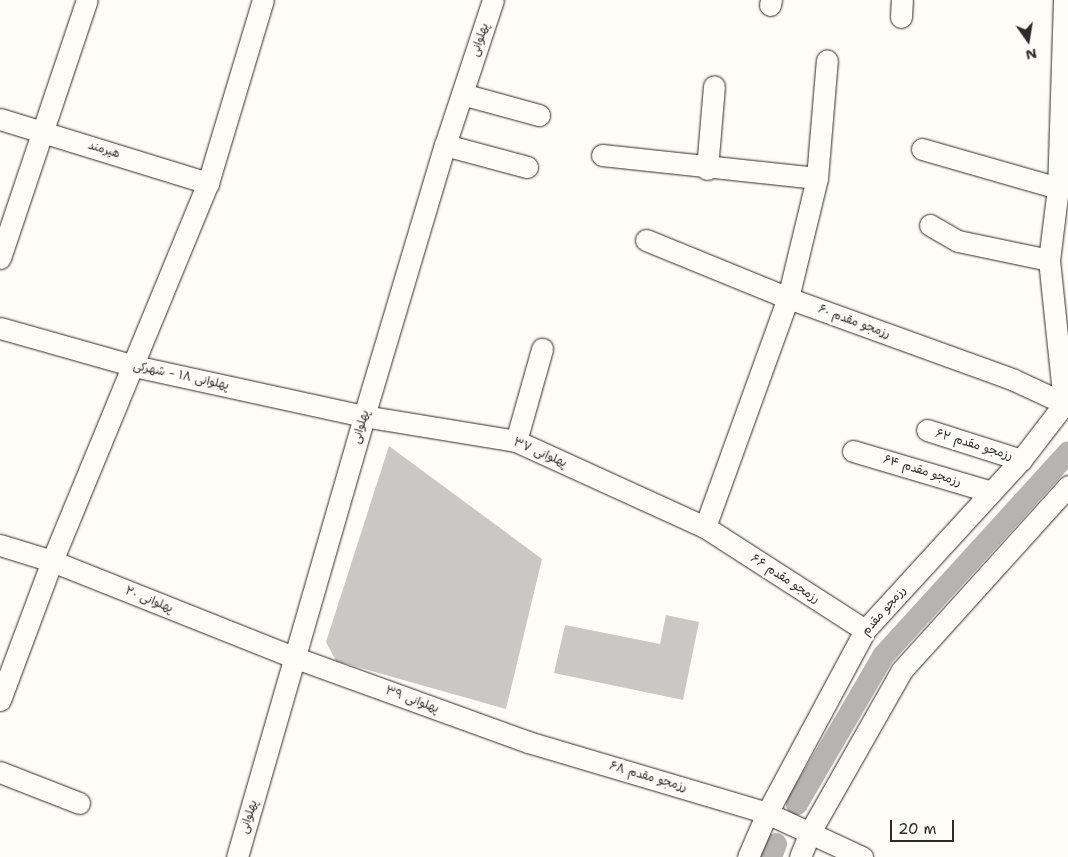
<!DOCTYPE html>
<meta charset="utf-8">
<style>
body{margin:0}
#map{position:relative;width:1068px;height:857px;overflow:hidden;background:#fdfcf7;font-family:"Shantell Sans","Playpen Sans Arabic",sans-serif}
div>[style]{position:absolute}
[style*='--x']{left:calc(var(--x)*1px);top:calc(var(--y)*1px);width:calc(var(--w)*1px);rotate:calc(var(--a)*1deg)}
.canal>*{height:22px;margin:-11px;padding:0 11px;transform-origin:11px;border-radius:11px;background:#b5b4b1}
.building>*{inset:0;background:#c9c8c4}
.roads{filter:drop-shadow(0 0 1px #2b2b2b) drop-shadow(0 0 1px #2b2b2b)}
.minor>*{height:21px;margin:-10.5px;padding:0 10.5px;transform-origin:10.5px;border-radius:10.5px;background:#fdfcf7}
span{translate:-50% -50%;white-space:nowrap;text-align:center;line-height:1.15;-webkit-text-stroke:5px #fdfcf7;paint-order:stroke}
.street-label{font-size:12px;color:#2b2b2b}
.north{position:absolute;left:1003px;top:15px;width:50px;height:50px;-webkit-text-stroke:4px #fdfcf7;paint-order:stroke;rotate:167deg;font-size:14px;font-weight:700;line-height:20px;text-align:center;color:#2b2b2b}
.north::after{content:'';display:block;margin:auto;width:18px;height:22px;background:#2b2b2b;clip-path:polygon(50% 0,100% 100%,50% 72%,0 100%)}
.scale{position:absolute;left:890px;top:820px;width:64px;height:22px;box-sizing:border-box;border:2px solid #2b2b2b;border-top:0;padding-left:6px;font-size:15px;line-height:18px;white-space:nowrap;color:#2b2b2b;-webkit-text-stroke:4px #fdfcf7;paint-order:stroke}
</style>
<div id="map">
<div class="canal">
<i style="--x:797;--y:804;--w:171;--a:-59.8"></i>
<i style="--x:883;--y:656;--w:275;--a:-47.7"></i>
<i style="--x:771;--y:857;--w:14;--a:-69"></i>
</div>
<div class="building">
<i style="clip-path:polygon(389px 446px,542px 559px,506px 709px,336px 661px,326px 642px)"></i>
<i style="clip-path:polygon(666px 615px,699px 622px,683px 700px,554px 673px,565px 625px,660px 644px)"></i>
</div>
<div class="roads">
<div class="minor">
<i style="--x:1064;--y:0;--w:188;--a:91.8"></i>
<i style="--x:1058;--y:188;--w:73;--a:97.1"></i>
<i style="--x:1049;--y:260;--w:143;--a:84"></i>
<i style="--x:770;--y:5;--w:5;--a:-79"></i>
<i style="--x:901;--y:17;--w:17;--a:-87"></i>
<i style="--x:462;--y:94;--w:80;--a:15.3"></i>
<i style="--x:0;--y:119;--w:218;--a:17.1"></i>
<i style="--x:445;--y:145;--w:85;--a:15"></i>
<i style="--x:922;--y:149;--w:141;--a:16"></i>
<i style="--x:602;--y:155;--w:216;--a:6.1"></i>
<i style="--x:707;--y:169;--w:83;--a:-85.2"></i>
<i style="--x:930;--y:225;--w:32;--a:30"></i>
<i style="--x:958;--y:241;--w:93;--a:11.8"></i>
<i style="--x:646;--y:240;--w:153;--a:22.2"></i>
<i style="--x:788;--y:298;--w:240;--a:19.9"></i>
<i style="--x:1014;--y:380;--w:60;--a:24.8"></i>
<i style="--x:0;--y:258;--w:272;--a:-71.4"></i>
<i style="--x:0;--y:328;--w:139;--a:15.8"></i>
<i style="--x:134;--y:366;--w:235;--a:12.3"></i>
<i style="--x:364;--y:416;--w:154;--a:9.3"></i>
<i style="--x:516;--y:441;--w:208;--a:24.5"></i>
<i style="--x:705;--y:527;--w:190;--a:32.8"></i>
<i style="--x:927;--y:430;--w:99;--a:17.7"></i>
<i style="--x:516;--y:441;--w:96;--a:-74.2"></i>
<i style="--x:853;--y:451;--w:144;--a:16.5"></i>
<i style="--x:705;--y:527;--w:244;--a:-70.1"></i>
<i style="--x:788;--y:298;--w:123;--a:-76.4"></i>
<i style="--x:817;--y:178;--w:118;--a:-85.2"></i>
<i style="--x:0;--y:545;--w:54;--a:17.1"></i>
<i style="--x:52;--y:561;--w:263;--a:21.7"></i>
<i style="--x:296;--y:658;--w:247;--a:19.9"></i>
<i style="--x:528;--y:742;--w:249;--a:16.5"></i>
<i style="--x:767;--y:813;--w:105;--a:24.9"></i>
<i style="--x:0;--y:700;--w:148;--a:-69.5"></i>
<i style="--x:52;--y:561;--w:409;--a:-67.6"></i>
<i style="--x:208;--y:183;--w:191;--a:-73.3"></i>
<i style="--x:0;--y:772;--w:85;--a:21.4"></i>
<i style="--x:237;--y:857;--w:459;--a:-73.9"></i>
<i style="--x:364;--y:416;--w:283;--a:-73.4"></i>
<i style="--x:445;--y:145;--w:153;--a:-71.7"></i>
<i style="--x:748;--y:857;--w:48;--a:-66.6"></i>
<i style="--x:767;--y:813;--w:208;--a:-61.8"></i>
<i style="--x:865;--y:630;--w:231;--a:-47.5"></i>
<i style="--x:1021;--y:460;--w:77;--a:-52.4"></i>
<i style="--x:800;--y:857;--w:27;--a:-68"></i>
<i style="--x:810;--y:832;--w:186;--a:-60.4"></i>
<i style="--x:902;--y:670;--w:248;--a:-47.9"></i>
</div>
</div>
<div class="street-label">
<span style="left:480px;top:40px;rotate:-72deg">پهلوانی</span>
<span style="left:104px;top:150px;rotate:17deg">هیرمند</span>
<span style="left:854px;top:322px;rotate:20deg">رزمجو مقدم ۶۰</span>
<span style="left:181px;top:376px;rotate:12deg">پهلوانی ۱۸ - شهرکی</span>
<span style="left:361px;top:427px;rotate:-74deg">پهلوانی</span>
<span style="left:974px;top:445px;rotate:17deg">رزمجو مقدم ۶۲</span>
<span style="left:540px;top:453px;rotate:23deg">پهلوانی ۳۷</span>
<span style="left:922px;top:471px;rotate:17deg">رزمجو مقدم ۶۴</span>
<span style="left:785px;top:579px;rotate:33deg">رزمجو مقدم ۶۶</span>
<span style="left:149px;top:600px;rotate:22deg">پهلوانی ۲۰</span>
<span style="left:884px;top:611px;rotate:-49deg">رزمجو مقدم</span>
<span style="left:412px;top:700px;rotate:20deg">پهلوانی ۳۹</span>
<span style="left:648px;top:777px;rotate:16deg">رزمجو مقدم ۶۸</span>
<span style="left:249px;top:817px;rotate:-73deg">پهلوانی</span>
</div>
<div class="north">N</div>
<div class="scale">20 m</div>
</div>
